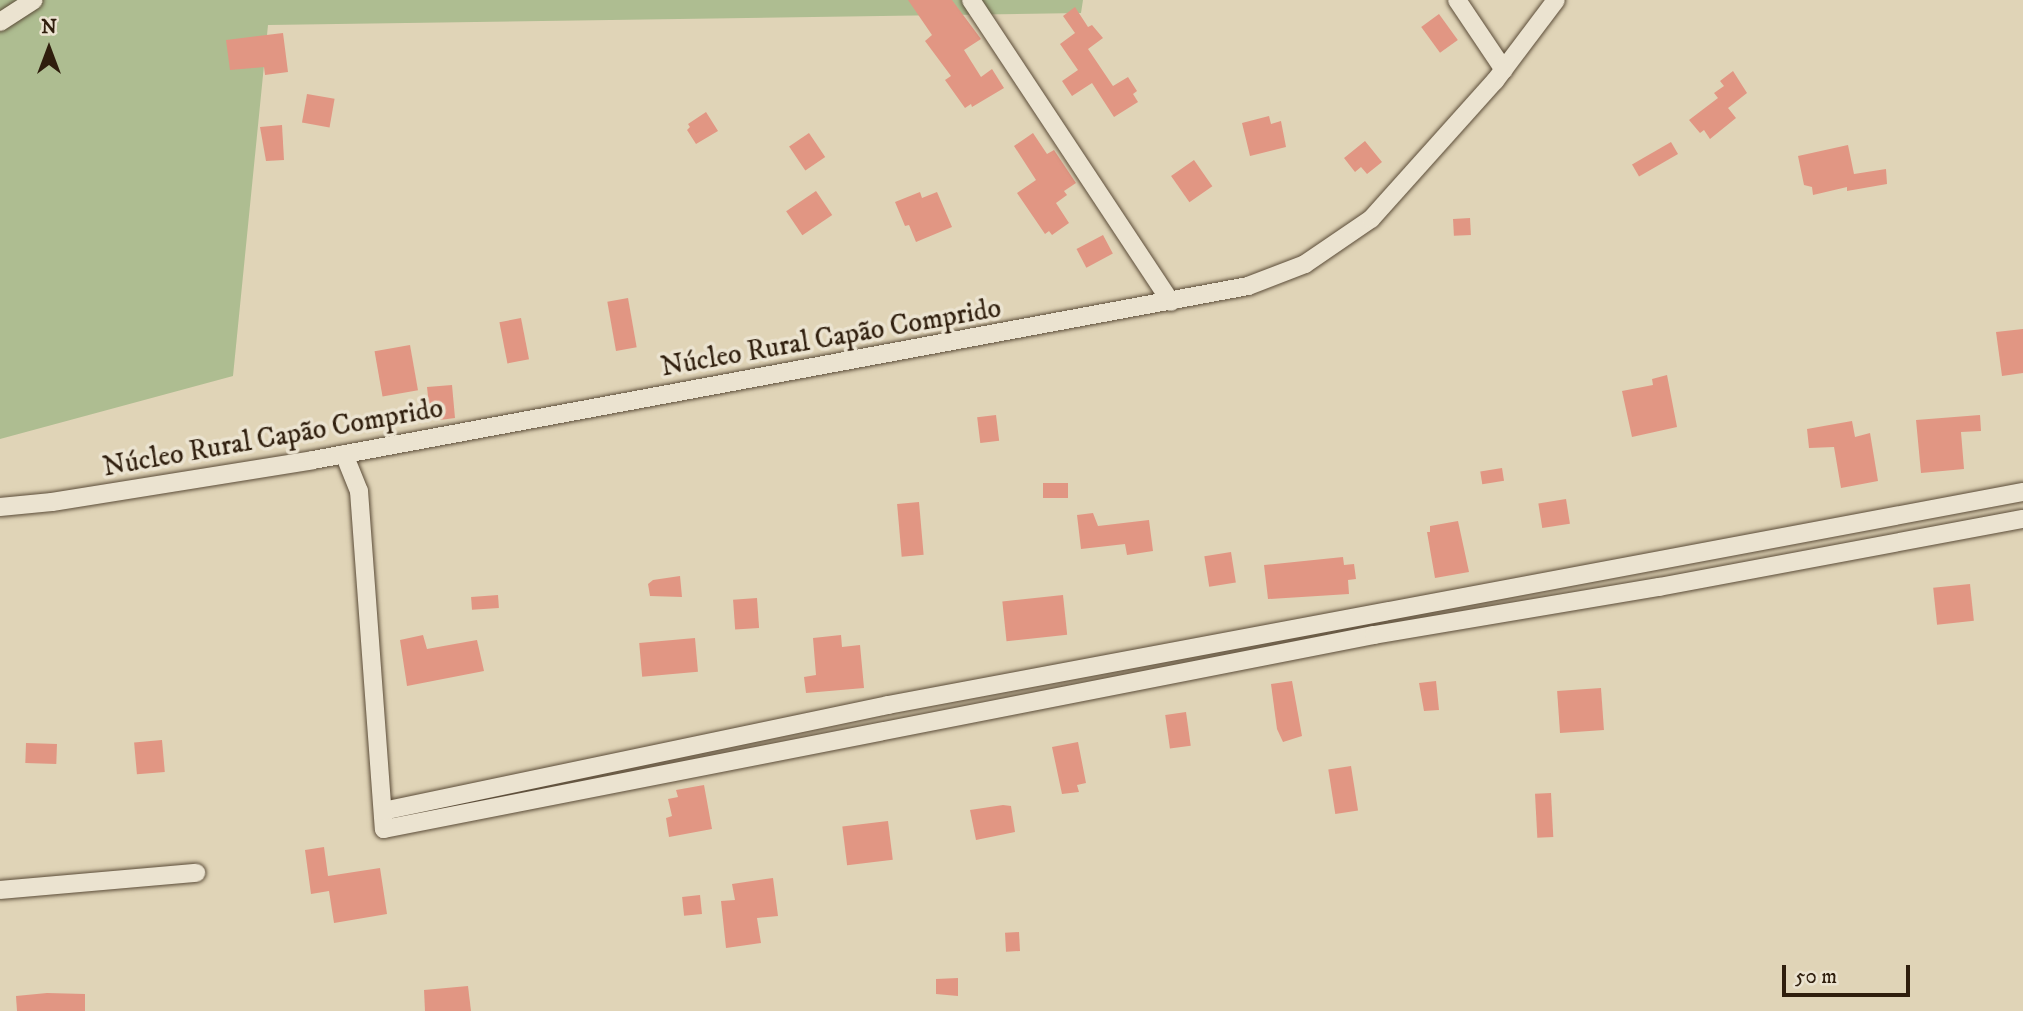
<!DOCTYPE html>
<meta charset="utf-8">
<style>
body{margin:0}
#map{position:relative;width:2023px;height:1011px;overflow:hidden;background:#e0d4b7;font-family:"IM FELL DW Pica",serif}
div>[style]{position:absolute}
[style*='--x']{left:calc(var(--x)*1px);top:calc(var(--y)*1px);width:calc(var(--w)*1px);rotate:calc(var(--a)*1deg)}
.green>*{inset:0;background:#aebd91}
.building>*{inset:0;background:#e19683;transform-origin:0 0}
.roads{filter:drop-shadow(0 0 2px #5b4c38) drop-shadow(0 0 2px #5b4c38)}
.minor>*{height:18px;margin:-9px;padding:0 9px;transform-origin:9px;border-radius:9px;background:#ebe3d0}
span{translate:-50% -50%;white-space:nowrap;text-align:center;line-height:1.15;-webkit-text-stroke:7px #ebe3d0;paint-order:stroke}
.street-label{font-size:28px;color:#2f1e0d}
.north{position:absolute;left:14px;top:14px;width:70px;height:70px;-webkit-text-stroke:5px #ebe3d0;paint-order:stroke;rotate:0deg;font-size:19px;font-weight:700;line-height:28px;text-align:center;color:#2f1e0d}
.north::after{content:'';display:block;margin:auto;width:24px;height:32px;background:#2f1e0d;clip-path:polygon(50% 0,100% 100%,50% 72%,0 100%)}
.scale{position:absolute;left:1782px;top:965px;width:128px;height:32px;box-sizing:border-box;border:4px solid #2f1e0d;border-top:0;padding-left:9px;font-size:21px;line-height:24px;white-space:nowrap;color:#2f1e0d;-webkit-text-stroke:5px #ebe3d0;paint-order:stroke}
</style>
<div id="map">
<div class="green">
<i style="clip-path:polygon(0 0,1083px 0,1081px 13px,268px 25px,233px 376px,0 439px)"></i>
</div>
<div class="building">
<i style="clip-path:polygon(908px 0,952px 0,981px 39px,964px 50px,981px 77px,992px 69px,1004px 88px,972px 107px,971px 104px,965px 108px,945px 80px,951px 76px,925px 41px,932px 35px)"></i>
<i style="clip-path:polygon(1075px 7px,1088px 27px,1092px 25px,1103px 38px,1088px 49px,1113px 86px,1128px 77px,1137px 91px,1133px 94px,1138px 102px,1114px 117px,1092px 83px,1072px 96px,1062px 81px,1078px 70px,1060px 44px,1075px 33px,1063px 16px)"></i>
<i style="left:1439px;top:14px;width:32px;height:22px;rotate:54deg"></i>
<i style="clip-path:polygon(283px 33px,288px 72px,265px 75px,264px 67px,230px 70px,226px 40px)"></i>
<i style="clip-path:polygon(1733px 71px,1747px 93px,1728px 108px,1736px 118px,1710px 139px,1704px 130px,1700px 133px,1689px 120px,1718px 98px,1714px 93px,1724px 86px,1720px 81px)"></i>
<i style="left:307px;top:94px;width:28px;height:29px;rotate:10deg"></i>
<i style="clip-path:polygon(706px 112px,718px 131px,696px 144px,687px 130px,690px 127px,688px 124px)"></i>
<i style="clip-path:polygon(1269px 116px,1271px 124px,1281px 121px,1286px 147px,1250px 156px,1242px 123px)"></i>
<i style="clip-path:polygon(282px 125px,284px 160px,266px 161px,260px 127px)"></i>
<i style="left:809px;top:133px;width:29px;height:24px;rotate:56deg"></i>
<i style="clip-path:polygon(1033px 133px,1047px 154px,1054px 150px,1076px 183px,1064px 191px,1067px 195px,1056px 203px,1069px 223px,1052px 235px,1049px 231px,1045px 234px,1017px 193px,1036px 180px,1014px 146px)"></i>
<i style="clip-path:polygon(1365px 141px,1382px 162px,1367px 174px,1361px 167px,1355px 172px,1344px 158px)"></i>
<i style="left:1671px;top:142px;width:14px;height:45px;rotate:60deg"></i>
<i style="clip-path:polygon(1848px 145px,1854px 174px,1886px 169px,1887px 184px,1847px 191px,1847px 187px,1813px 195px,1812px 187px,1804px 185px,1798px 156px)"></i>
<i style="left:1194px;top:160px;width:32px;height:28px;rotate:55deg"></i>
<i style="left:816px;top:191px;width:29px;height:36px;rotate:56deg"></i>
<i style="clip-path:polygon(920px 192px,922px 198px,937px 192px,952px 227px,916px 242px,909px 225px,905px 226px,895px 202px)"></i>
<i style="left:1470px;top:218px;width:17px;height:17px;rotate:87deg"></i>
<i style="left:1103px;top:235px;width:21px;height:30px;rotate:62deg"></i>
<i style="left:628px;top:298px;width:50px;height:21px;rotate:80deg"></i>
<i style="left:521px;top:318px;width:42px;height:22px;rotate:79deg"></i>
<i style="clip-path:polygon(2023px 329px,2023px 373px,2002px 376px,1996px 332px)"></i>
<i style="left:410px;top:345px;width:46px;height:36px;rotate:80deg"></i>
<i style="clip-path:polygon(1667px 375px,1677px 427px,1632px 437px,1622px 391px,1653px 385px,1652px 379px)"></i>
<i style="clip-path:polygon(452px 385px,455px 418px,440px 420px,440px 414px,430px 415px,427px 387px)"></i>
<i style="left:996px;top:415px;width:26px;height:19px;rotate:83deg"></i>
<i style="clip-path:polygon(1980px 415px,1981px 431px,1961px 432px,1964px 469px,1921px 473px,1916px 420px)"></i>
<i style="clip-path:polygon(1852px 421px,1855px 437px,1870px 433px,1878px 481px,1841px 488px,1834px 447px,1809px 448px,1807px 429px)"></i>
<i style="left:1502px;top:468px;width:13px;height:22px;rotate:81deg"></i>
<i style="left:1068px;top:483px;width:15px;height:25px;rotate:90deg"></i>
<i style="left:1566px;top:499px;width:25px;height:28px;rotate:81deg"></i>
<i style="left:919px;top:502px;width:53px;height:22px;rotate:85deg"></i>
<i style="clip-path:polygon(1093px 513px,1098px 526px,1149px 520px,1153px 551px,1127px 555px,1125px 544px,1081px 549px,1077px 515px)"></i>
<i style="clip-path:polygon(1458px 521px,1469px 572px,1435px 578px,1427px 532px,1430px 532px,1430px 526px)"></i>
<i style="left:1231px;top:552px;width:31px;height:27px;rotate:81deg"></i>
<i style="clip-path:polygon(1343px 557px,1344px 565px,1354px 564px,1356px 579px,1348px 580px,1349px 594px,1268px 599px,1264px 565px)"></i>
<i style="clip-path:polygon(680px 576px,682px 597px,650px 596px,648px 584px,653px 580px)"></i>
<i style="left:1970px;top:584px;width:37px;height:37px;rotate:84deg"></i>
<i style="left:498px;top:595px;width:13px;height:27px;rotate:86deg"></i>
<i style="left:1063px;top:595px;width:40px;height:61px;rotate:84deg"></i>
<i style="left:757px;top:598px;width:30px;height:24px;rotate:86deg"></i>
<i style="clip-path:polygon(423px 635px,427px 649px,477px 640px,484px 671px,407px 686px,400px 640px)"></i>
<i style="clip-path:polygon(841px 635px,842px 647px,860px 645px,864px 688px,806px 693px,804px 677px,816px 675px,813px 638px)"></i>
<i style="left:695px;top:638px;width:34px;height:56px;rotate:85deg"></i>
<i style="clip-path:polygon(1292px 681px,1302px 736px,1283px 742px,1277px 729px,1271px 684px)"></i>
<i style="clip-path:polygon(1436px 681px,1439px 710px,1424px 711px,1419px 683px)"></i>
<i style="left:1601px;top:688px;width:42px;height:44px;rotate:86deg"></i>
<i style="left:1186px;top:712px;width:34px;height:21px;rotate:82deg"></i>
<i style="left:162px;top:740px;width:32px;height:28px;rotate:85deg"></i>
<i style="clip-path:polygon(1078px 742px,1086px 783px,1077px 785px,1079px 792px,1062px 794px,1052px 747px)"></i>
<i style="left:26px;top:743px;width:31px;height:20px;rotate:2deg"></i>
<i style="left:1351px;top:766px;width:45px;height:23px;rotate:81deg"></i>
<i style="clip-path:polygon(704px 785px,712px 829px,669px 837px,666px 818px,672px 816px,668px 799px,678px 797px,676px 790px)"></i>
<i style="left:1551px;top:793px;width:44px;height:16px;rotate:87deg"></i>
<i style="clip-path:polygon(1003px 805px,1011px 806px,1015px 832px,976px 840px,970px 810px)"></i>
<i style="left:888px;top:821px;width:39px;height:46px;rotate:83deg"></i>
<i style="clip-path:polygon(324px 847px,328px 876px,380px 868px,387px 914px,334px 923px,329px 891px,311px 894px,305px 850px)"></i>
<i style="clip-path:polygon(773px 878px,778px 916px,757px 918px,761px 943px,726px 948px,721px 901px,735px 900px,732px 884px)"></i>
<i style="left:700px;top:895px;width:19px;height:18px;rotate:84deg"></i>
<i style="left:1019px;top:932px;width:19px;height:14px;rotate:87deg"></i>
<i style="clip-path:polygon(958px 978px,958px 996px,936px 994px,936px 979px)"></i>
<i style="clip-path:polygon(468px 986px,471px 1011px,425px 1011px,424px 990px)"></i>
<i style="clip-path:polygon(47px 993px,85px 994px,85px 1011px,17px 1011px,16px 996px)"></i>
</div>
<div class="roads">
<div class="minor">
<i style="--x:971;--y:0;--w:362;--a:56.5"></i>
<i style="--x:1457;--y:0;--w:84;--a:56.1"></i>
<i style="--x:0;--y:22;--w:40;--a:-32.9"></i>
<i style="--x:344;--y:454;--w:40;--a:68"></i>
<i style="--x:359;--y:491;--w:339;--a:85.8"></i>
<i style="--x:384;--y:829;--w:1009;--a:-11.09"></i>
<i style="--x:1374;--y:635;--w:289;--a:-9.6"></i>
<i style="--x:1659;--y:587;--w:370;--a:-10.6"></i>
<i style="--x:0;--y:507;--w:52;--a:-5.5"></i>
<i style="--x:52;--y:502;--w:264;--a:-9.1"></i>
<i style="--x:313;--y:460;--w:951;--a:-10.54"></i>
<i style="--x:1248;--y:286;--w:61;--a:-21.1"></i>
<i style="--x:1305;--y:264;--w:80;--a:-34.3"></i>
<i style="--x:1371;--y:219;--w:186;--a:-48.1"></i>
<i style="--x:1495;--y:81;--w:101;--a:-53"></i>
<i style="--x:383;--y:811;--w:516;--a:-11.85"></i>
<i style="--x:888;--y:705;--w:1155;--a:-10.63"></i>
<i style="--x:0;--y:890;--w:197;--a:-5"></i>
</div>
</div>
<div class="street-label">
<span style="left:831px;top:338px;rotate:-10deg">Núcleo Rural Capão Comprido</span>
<span style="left:273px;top:438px;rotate:-10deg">Núcleo Rural Capão Comprido</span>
</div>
<div class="north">N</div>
<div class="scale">50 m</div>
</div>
